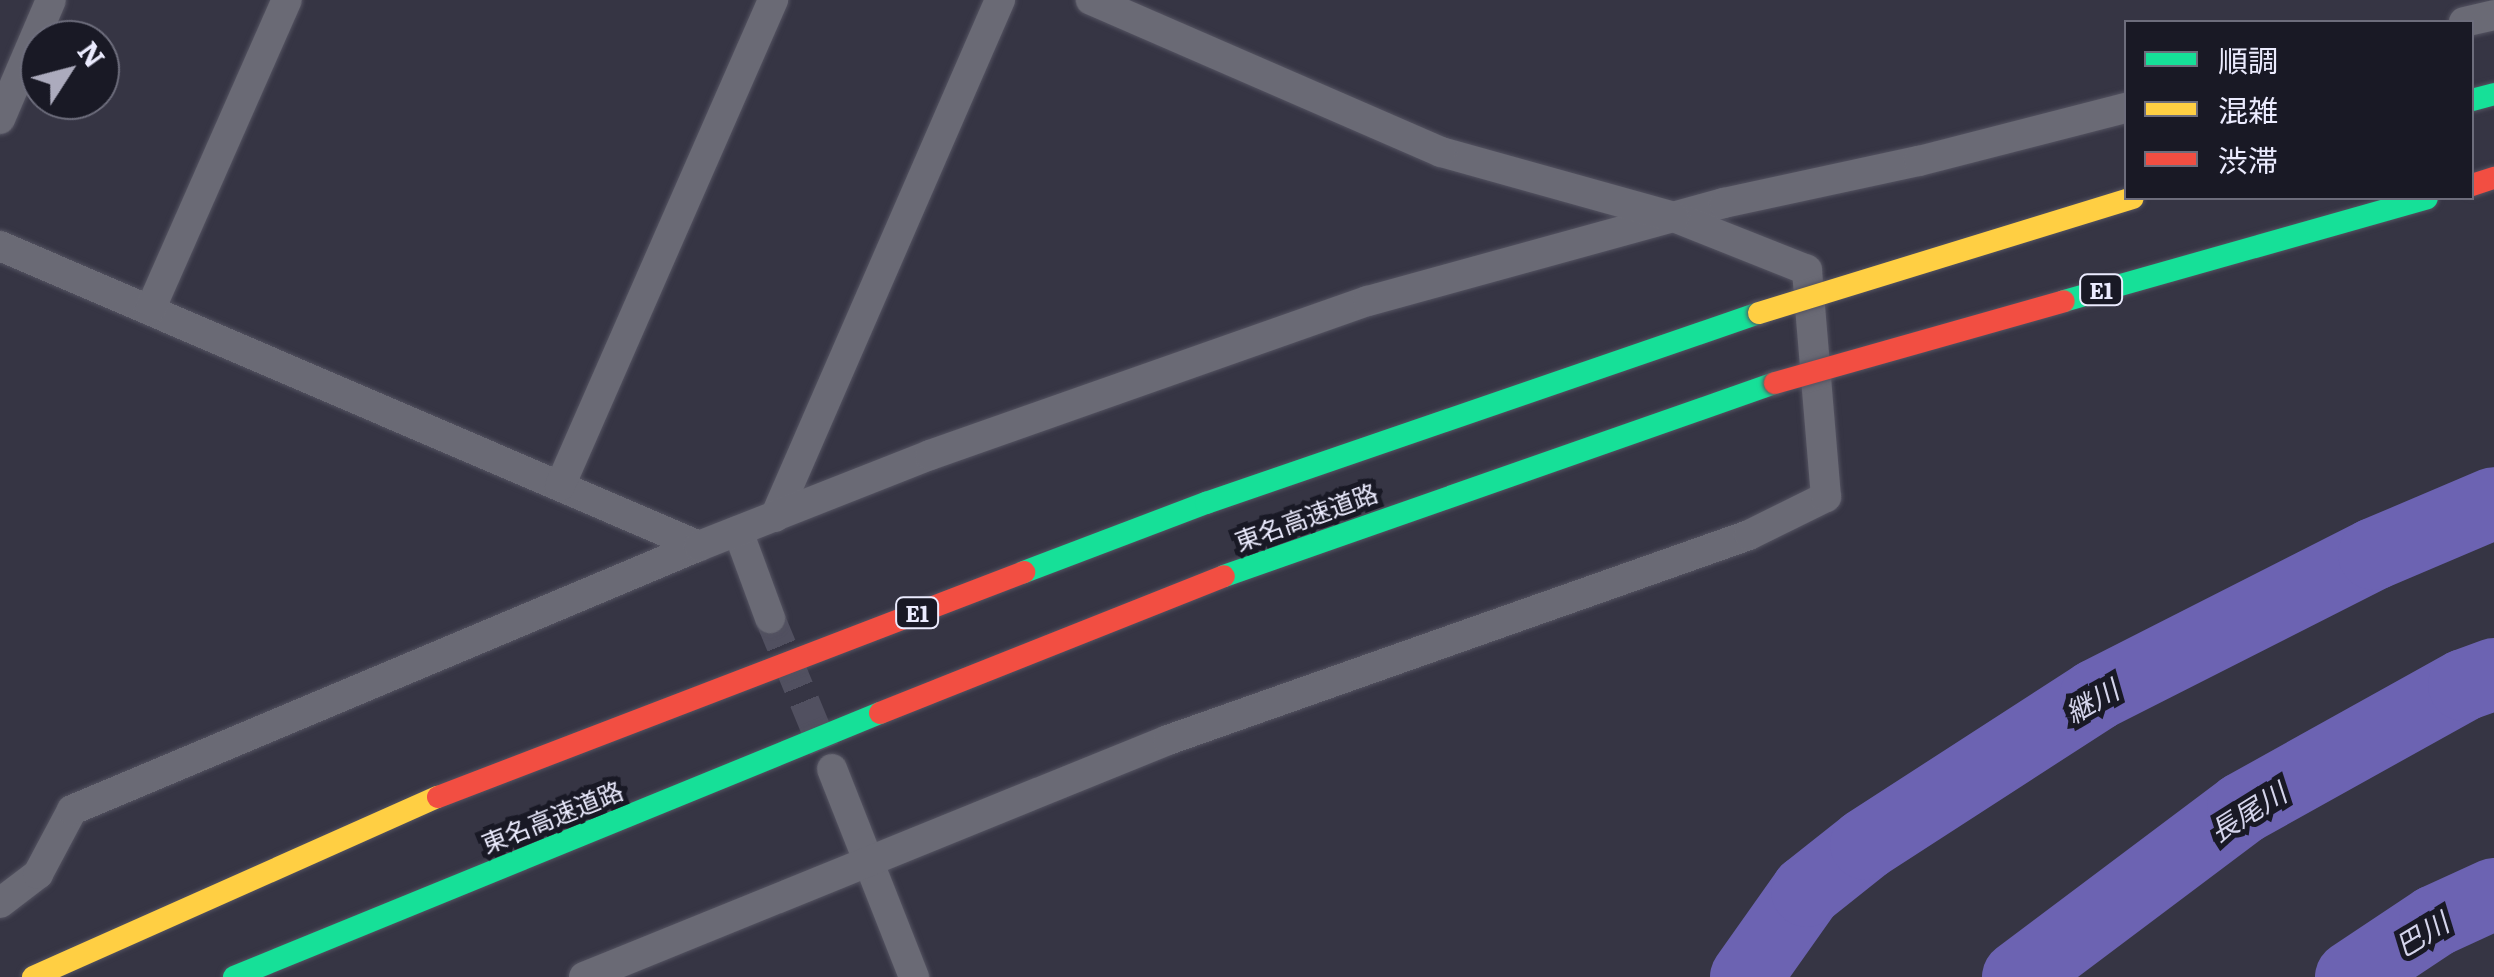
<!DOCTYPE html>
<meta charset="utf-8">
<style>
body{margin:0}
#map{position:relative;width:2494px;height:977px;overflow:hidden;background:#363544;font-family:Literata,"Noto Sans JP",serif}
div>[style]{position:absolute}
[style*='--x']{left:calc(var(--x)*1px);top:calc(var(--y)*1px);width:calc(var(--w)*1px);rotate:calc(var(--a)*1deg)}
.river>*{height:72px;margin:-36px;padding:0 36px;transform-origin:36px;border-radius:36px;background:#6c63b2}
.street-tunnel>*{height:30px;margin-top:-15px;transform-origin:0;background:repeating-linear-gradient(90deg,#515060 0 30px,transparent 0 45px)}
.roads{filter:drop-shadow(0 0 2px #545361) drop-shadow(0 0 2px #545361)}
.street>*{height:30px;margin:-15px;padding:0 15px;transform-origin:15px;border-radius:15px;background:#6a6a75}
.fast>*{height:22px;margin:-11px;padding:0 11px;transform-origin:11px;border-radius:11px;background:#16e098}
.slow>*{height:22px;margin:-11px;padding:0 11px;transform-origin:11px;border-radius:11px;background:#ffcf43}
.jam>*{height:22px;margin:-11px;padding:0 11px;transform-origin:11px;border-radius:11px;background:#f24e42}
.bridges{filter:drop-shadow(0 0 2px #545361) drop-shadow(0 0 2px #545361)}
.fast-bridge>*{height:22px;margin:-11px;padding:0 11px;transform-origin:11px;border-radius:11px;background:#16e098}
.slow-bridge>*{height:22px;margin:-11px;padding:0 11px;transform-origin:11px;border-radius:11px;background:#ffcf43}
.jam-bridge>*{height:22px;margin:-11px;padding:0 11px;transform-origin:11px;border-radius:11px;background:#f24e42}
span{translate:-50% -50%;white-space:nowrap;text-align:center;line-height:1.15;-webkit-text-stroke:10px #191925;paint-order:stroke}
.shield-label span{padding:2px 8px;background:#191925;border:2px solid;border-radius:8px;-webkit-text-stroke-width:0}
.shield-label{font-size:22px;color:#ebebfe;font-weight:700}
.street-label{font-size:25px;color:#ebebfe}
.water-label{font-size:28px;color:#d4d4eb;font-style:italic}
.legend{position:absolute;left:2124px;top:20px;width:350px;height:180px;box-sizing:border-box;background:#191925;border:2px solid #6d6d7c;margin:0;padding:12px 18px;list-style:none;font-size:30px;color:#ebebfe}
.legend li{display:flex;align-items:center;gap:20px;height:50px}
.legend b{width:50px;border:2px solid #6d6d7c}
.north{position:absolute;left:20px;top:20px;width:100px;height:100px;box-sizing:border-box;background:#191925;border:2px solid #6d6d7c;border-radius:50%;rotate:54deg;font-size:28px;font-weight:700;line-height:40px;text-align:center;color:#ebebfe}
.north::after{content:'';display:block;margin:auto;width:35px;height:45px;background:#acabbd;clip-path:polygon(50% 0,100% 100%,50% 72%,0 100%)}
</style>
<div id="map">
<div class="river">
<i style="--x:1746;--y:977;--w:105;--a:-54.7"></i>
<i style="--x:1807;--y:891;--w:75;--a:-38.5"></i>
<i style="--x:1866;--y:844;--w:274;--a:-32.9"></i>
<i style="--x:2096;--y:695;--w:312;--a:-26.9"></i>
<i style="--x:2374;--y:554;--w:130;--a:-23"></i>
<i style="--x:2018;--y:977;--w:281;--a:-36.9"></i>
<i style="--x:2243;--y:808;--w:253;--a:-29.1"></i>
<i style="--x:2464;--y:685;--w:32;--a:-20"></i>
<i style="--x:2351;--y:977;--w:101;--a:-33.7"></i>
<i style="--x:2435;--y:921;--w:65;--a:-24.6"></i>
</div>
<div class="street-tunnel">
<i style="--x:770;--y:618;--w:142;--a:67.6"></i>
</div>
<div class="roads">
<div class="street">
<i style="--x:2464;--y:22;--w:31;--a:-13"></i>
<i style="--x:0;--y:119;--w:129;--a:-66.8"></i>
<i style="--x:0;--y:246;--w:761;--a:23.23"></i>
<i style="--x:150;--y:310;--w:339;--a:-66.2"></i>
<i style="--x:560;--y:486;--w:531;--a:-66.33"></i>
<i style="--x:775;--y:517;--w:564;--a:-66.48"></i>
<i style="--x:738;--y:531;--w:93;--a:69.8"></i>
<i style="--x:832;--y:769;--w:224;--a:68.5"></i>
<i style="--x:0;--y:903;--w:48;--a:-37.3"></i>
<i style="--x:38;--y:874;--w:72;--a:-62"></i>
<i style="--x:72;--y:810;--w:680;--a:-22.83"></i>
<i style="--x:699;--y:546;--w:248;--a:-21.5"></i>
<i style="--x:930;--y:455;--w:464;--a:-19.4"></i>
<i style="--x:1368;--y:301;--w:369;--a:-15.4"></i>
<i style="--x:1724;--y:203;--w:199;--a:-12.2"></i>
<i style="--x:1919;--y:161;--w:214;--a:-14.4"></i>
<i style="--x:584;--y:977;--w:630;--a:-22.09"></i>
<i style="--x:1168;--y:740;--w:616;--a:-19.43"></i>
<i style="--x:1749;--y:535;--w:86;--a:-26.3"></i>
<i style="--x:1826;--y:497;--w:228;--a:-94.8"></i>
<i style="--x:1807;--y:270;--w:143;--a:-158.3"></i>
<i style="--x:1674;--y:217;--w:242;--a:-164.4"></i>
<i style="--x:1441;--y:152;--w:382;--a:-156.5"></i>
</div>
<div class="fast">
<i style="--x:2472;--y:100;--w:23;--a:-15"></i>
<i style="--x:1024;--y:572;--w:195;--a:-20.8"></i>
<i style="--x:1206;--y:503;--w:585;--a:-18.96"></i>
<i style="--x:1224;--y:576;--w:584;--a:-19.3"></i>
<i style="--x:234;--y:977;--w:698;--a:-22.23"></i>
</div>
<div class="slow">
<i style="--x:33;--y:977;--w:443;--a:-24"></i>
</div>
<div class="jam">
<i style="--x:2472;--y:185;--w:23;--a:-18"></i>
<i style="--x:880;--y:713;--w:370;--a:-21.7"></i>
<i style="--x:438;--y:797;--w:628;--a:-21"></i>
</div>
</div>
<div class="bridges">
<div class="fast-bridge">
<i style="--x:2064;--y:301;--w:377;--a:-15.8"></i>
</div>
<div class="slow-bridge">
<i style="--x:1759;--y:313;--w:391;--a:-17.1"></i>
</div>
<div class="jam-bridge">
<i style="--x:1775;--y:383;--w:300;--a:-15.8"></i>
</div>
</div>
<div class="shield-label">
<span style="left:2101px;top:290px">E1</span>
<span style="left:917px;top:613px">E1</span>
</div>
<div class="street-label">
<span style="left:1306px;top:517px;rotate:-20deg">東名高速道路</span>
<span style="left:552px;top:817px;rotate:-22deg">東名高速道路</span>
</div>
<div class="water-label">
<span style="left:2091px;top:700px;rotate:-30deg">継川</span>
<span style="left:2247px;top:811px;rotate:-32deg">長尾川</span>
<span style="left:2421px;top:933px;rotate:-31deg">巴川</span>
</div>
<ul class="legend">
<li><b style="height:12px;background:#16e098"></b>順調</li>
<li><b style="height:12px;background:#ffcf43"></b>混雑</li>
<li><b style="height:12px;background:#f24e42"></b>渋滞</li>
</ul>
<div class="north">N</div>
</div>
